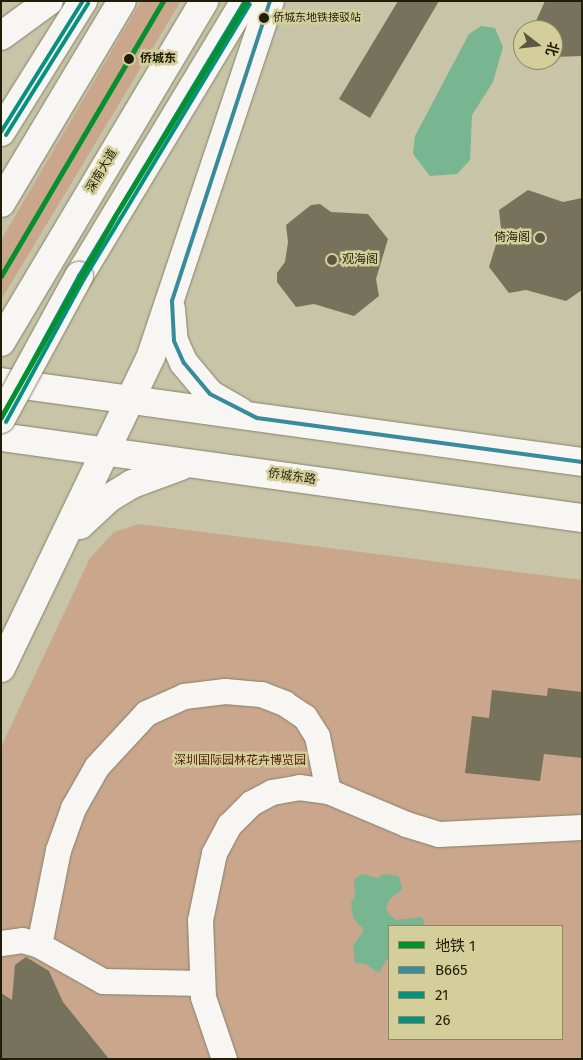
<!DOCTYPE html>
<meta charset="utf-8">
<style>
body{margin:0}
#map{position:relative;width:583px;height:1060px;overflow:hidden;background:#c7c4a7;font-family:"Fira Sans","Noto Sans SC",sans-serif}
div>[style]{position:absolute}
[style*='--x']{left:calc(var(--x)*1px);top:calc(var(--y)*1px);width:calc(var(--w)*1px);rotate:calc(var(--a)*1deg)}
.green>*{inset:0;background:#caa68c}
.water>*{inset:0;background:#78b691}
.building>*{inset:0;background:#77725b}
.roads{filter:drop-shadow(0 0 1px #84826c) drop-shadow(0 0 1px #84826c)}
.minor>*{height:25px;margin:-12.5px;padding:0 12.5px;transform-origin:12.5px;border-radius:12.5px;background:#f7f6f2}
.major>*{height:28px;margin:-14px;padding:0 14px;transform-origin:14px;border-radius:14px;background:#f7f6f2}
.bridges{filter:drop-shadow(0 0 1px #84826c) drop-shadow(0 0 1px #84826c)}
.major-bridge>*{height:28px;margin:-14px;padding:0 14px;transform-origin:14px;border-radius:14px;background:#f7f6f2}
.bus-1>*{height:4px;margin:-2px;padding:0 2px;transform-origin:2px;border-radius:2px;background:#378b9d}
.bus-2>*{height:4px;margin:-2px;padding:0 2px;transform-origin:2px;border-radius:2px;background:#07907f}
.bus-3>*{height:4px;margin:-2px;padding:0 2px;transform-origin:2px;border-radius:2px;background:#07907f}
.metro-1>*{height:5px;margin:-2.5px;padding:0 2.5px;transform-origin:2.5px;border-radius:2.5px;background:#068f2f}
.dots>*{width:14px;height:14px;translate:-50% -50%;box-sizing:border-box;border:2px solid #d4cf9a;border-radius:50%}
span{translate:-50% -50%;white-space:nowrap;text-align:center;line-height:1.15;-webkit-text-stroke:5px #d4cf9a;paint-order:stroke}
.bus-label{font-size:11px;color:#201e09}
.left{translate:0 -50%;text-align:left}
.stop-label{font-size:12px;color:#201e09;font-weight:700}
.street-label{font-size:12px;color:#201e09}
.poi-label{font-size:12px;color:#201e09}
.right{translate:-100% -50%;text-align:right}
.park-label{font-size:12px;color:#57240e}
.frame{position:absolute;inset:0;border:2px solid #201e09;pointer-events:none}
.legend{position:absolute;left:388px;top:925px;width:175px;height:115px;box-sizing:border-box;background:#d4cf9a;border:1px solid #8c8860;margin:0;padding:6px 9px;list-style:none;font-size:15px;color:#201e09}
.legend li{display:flex;align-items:center;gap:10px;height:25px}
.legend b{width:25px;border:1px solid #8c8860}
.north{position:absolute;left:513px;top:20px;width:50px;height:50px;box-sizing:border-box;background:#d4cf9a;border:1px solid #8c8860;border-radius:50%;rotate:106deg;font-size:14px;font-weight:700;line-height:20px;text-align:center;color:#201e09}
.north::after{content:'';display:block;margin:auto;width:18px;height:22px;background:#5a5840;clip-path:polygon(50% 0,100% 100%,50% 72%,0 100%)}
</style>
<div id="map">
<div class="green">
<i style="clip-path:polygon(141px 1px,181px 1px,1px 300px,1px 240px)"></i>
<i style="clip-path:polygon(evenodd,139px 524px,582px 580px,582px 1059px,1px 1059px,1px 747px,90px 558px,114px 532px,139px 524px,389px 926px,562px 926px,562px 1039px,389px 1039px,389px 926px)"></i>
</div>
<div class="water">
<i style="clip-path:polygon(481px 26px,495px 28px,503px 47px,493px 82px,472px 115px,470px 160px,457px 174px,430px 176px,413px 154px,415px 136px,469px 34px)"></i>
<i style="clip-path:polygon(362px 874px,378px 878px,384px 874px,399px 876px,402px 889px,390px 899px,386px 908px,389px 914px,396px 920px,422px 917px,425px 926px,389px 926px,389px 956px,379px 973px,365px 964px,355px 963px,353px 946px,364px 930px,353px 918px,351px 902px,355px 896px,354px 879px)"></i>
</div>
<div class="building">
<i style="clip-path:polygon(398px 1px,439px 1px,370px 118px,339px 99px)"></i>
<i style="clip-path:polygon(545px 1px,582px 1px,582px 56px,553px 57px,553px 30px,532px 30px)"></i>
<i style="clip-path:polygon(528px 190px,563px 202px,582px 198px,582px 290px,566px 301px,526px 290px,509px 293px,489px 267px,501px 228px,499px 210px)"></i>
<i style="clip-path:polygon(320px 204px,331px 212px,368px 214px,388px 239px,376px 279px,379px 296px,354px 316px,314px 304px,296px 307px,277px 282px,277px 273px,285px 262px,288px 242px,286px 225px,311px 205px)"></i>
<i style="clip-path:polygon(548px 688px,582px 692px,582px 758px,544px 754px,540px 781px,465px 773px,472px 716px,489px 718px,492px 690px,547px 696px)"></i>
<i style="clip-path:polygon(26px 957px,49px 971px,63px 1002px,109px 1059px,1px 1059px,1px 993px,12px 1000px,15px 965px)"></i>
</div>
<div class="roads">
<div class="minor">
<i style="--x:1;--y:943;--w:21;--a:-8"></i>
<i style="--x:22;--y:940;--w:18;--a:16"></i>
<i style="--x:39;--y:945;--w:73;--a:29.4"></i>
<i style="--x:103;--y:981;--w:99;--a:1.2"></i>
<i style="--x:39;--y:945;--w:97;--a:-78.7"></i>
<i style="--x:58;--y:850;--w:45;--a:-70.3"></i>
<i style="--x:73;--y:808;--w:48;--a:-60.3"></i>
<i style="--x:97;--y:766;--w:72;--a:-47.2"></i>
<i style="--x:146;--y:713;--w:42;--a:-24.1"></i>
<i style="--x:184;--y:696;--w:41;--a:-7"></i>
<i style="--x:225;--y:691;--w:36;--a:5"></i>
<i style="--x:261;--y:694;--w:25;--a:21"></i>
<i style="--x:284;--y:703;--w:25;--a:34"></i>
<i style="--x:305;--y:717;--w:22;--a:58"></i>
<i style="--x:317;--y:736;--w:56;--a:78.7"></i>
<i style="--x:224;--y:1059;--w:65;--a:-108.7"></i>
<i style="--x:203;--y:997;--w:77;--a:-92.2"></i>
<i style="--x:200;--y:920;--w:68;--a:-78.2"></i>
<i style="--x:214;--y:853;--w:32;--a:-62"></i>
<i style="--x:229;--y:825;--w:31;--a:-45"></i>
<i style="--x:251;--y:803;--w:24;--a:-28"></i>
<i style="--x:272;--y:792;--w:27;--a:-10"></i>
<i style="--x:299;--y:787;--w:29;--a:8"></i>
<i style="--x:328;--y:791;--w:85;--a:22.9"></i>
<i style="--x:406;--y:824;--w:34;--a:17"></i>
<i style="--x:439;--y:834;--w:143;--a:-2.8"></i>
</div>
<div class="major">
<i style="--x:1;--y:36;--w:59;--a:-36.1"></i>
<i style="--x:1;--y:132;--w:155;--a:-58"></i>
<i style="--x:1;--y:203;--w:235;--a:-59.1"></i>
<i style="--x:79;--y:276;--w:321;--a:-58.9"></i>
<i style="--x:171;--y:309;--w:32;--a:85"></i>
<i style="--x:174;--y:341;--w:24;--a:66"></i>
<i style="--x:184;--y:363;--w:40;--a:50"></i>
<i style="--x:210;--y:394;--w:34;--a:30"></i>
<i style="--x:1;--y:342;--w:397;--a:-59.2"></i>
<i style="--x:1;--y:382;--w:586;--a:7.84"></i>
<i style="--x:1;--y:437;--w:587;--a:7.94"></i>
<i style="--x:80;--y:525;--w:40;--a:-43"></i>
<i style="--x:109;--y:498;--w:27;--a:-31"></i>
<i style="--x:132;--y:484;--w:52;--a:-20.2"></i>
<i style="--x:1;--y:668;--w:346;--a:-64.3"></i>
<i style="--x:151;--y:356;--w:374;--a:-71.5"></i>
</div>
</div>
<div class="bridges">
<div class="major-bridge">
<i style="--x:1;--y:419;--w:163;--a:-61.4"></i>
</div>
</div>
<div class="bus-1">
<i style="--x:270;--y:1;--w:316;--a:108.1"></i>
<i style="--x:172;--y:301;--w:40;--a:87.1"></i>
<i style="--x:174;--y:341;--w:24;--a:66"></i>
<i style="--x:184;--y:363;--w:40;--a:50"></i>
<i style="--x:210;--y:394;--w:53;--a:27.1"></i>
<i style="--x:257;--y:418;--w:328;--a:7.7"></i>
</div>
<div class="bus-2">
<i style="--x:1;--y:132;--w:155;--a:-58"></i>
<i style="--x:1;--y:419;--w:163;--a:-61.4"></i>
<i style="--x:79;--y:276;--w:321;--a:-58.9"></i>
</div>
<div class="bus-3">
<i style="--x:6;--y:135;--w:155;--a:-58"></i>
<i style="--x:6;--y:422;--w:163;--a:-61.4"></i>
<i style="--x:84;--y:279;--w:321;--a:-58.9"></i>
</div>
<div class="metro-1">
<i style="--x:1;--y:276;--w:319;--a:-59.5"></i>
<i style="--x:1;--y:417;--w:231;--a:-60.4"></i>
<i style="--x:115;--y:216;--w:252;--a:-58.5"></i>
</div>
<div class="dots">
<i style="left:264px;top:18px;background:#201e09"></i>
<i style="left:129px;top:59px;background:#201e09"></i>
<i style="left:540px;top:238px;background:#5a5840"></i>
<i style="left:332px;top:260px;background:#5a5840"></i>
</div>
<div class="bus-label">
<span class="left" style="left:273px;top:18px">侨城东地铁接驳站</span>
</div>
<div class="stop-label">
<span class="left" style="left:140px;top:59px">侨城东</span>
</div>
<div class="street-label">
<span style="left:102px;top:171px;rotate:-59deg">深南大道</span>
<span style="left:292px;top:477px;rotate:8deg">侨城东路</span>
</div>
<div class="poi-label">
<span class="right" style="left:530px;top:238px">倚海阁</span>
<span class="left" style="left:342px;top:260px">观海阁</span>
</div>
<div class="park-label">
<span style="left:240px;top:761px">深圳国际园林花卉博览园</span>
</div>
<div class="frame"></div>
<ul class="legend">
<li><b style="height:6px;background:#068f2f"></b>地铁 1</li>
<li><b style="height:6px;background:#378b9d"></b>B665</li>
<li><b style="height:6px;background:#07907f"></b>21</li>
<li><b style="height:6px;background:#07907f"></b>26</li>
</ul>
<div class="north">北</div>
</div>
